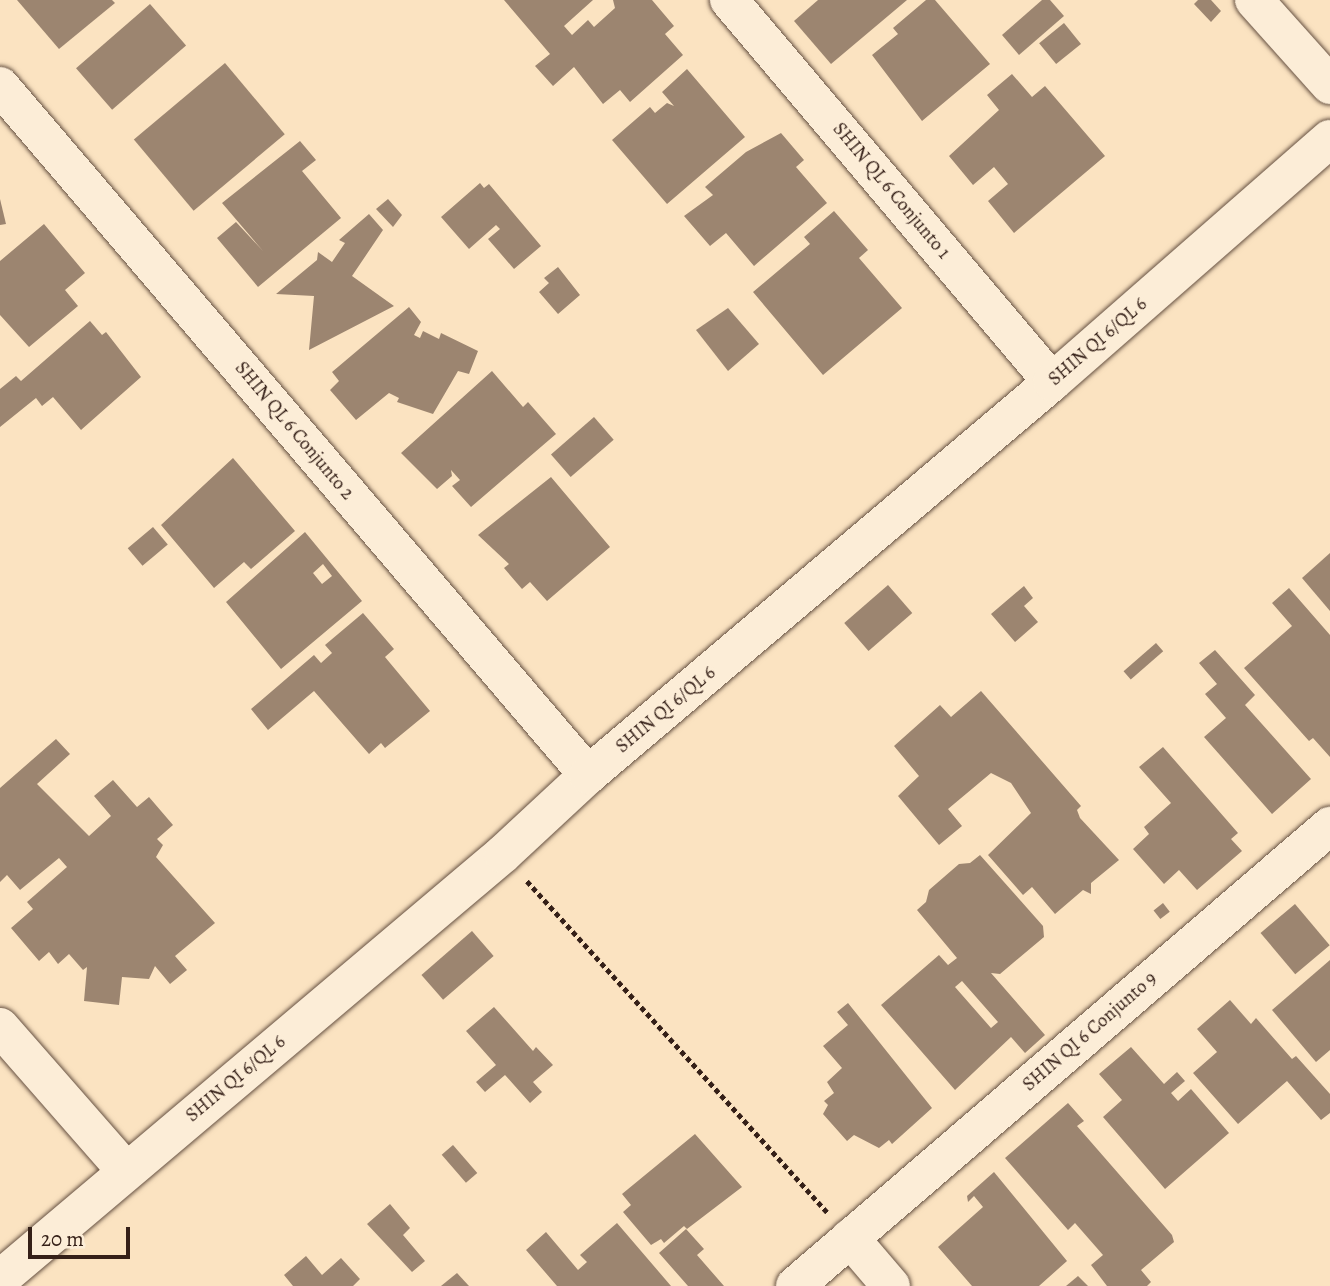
<!DOCTYPE html>
<style>
body{margin:0}
#map{position:relative;width:1330px;height:1286px;overflow:hidden;background:#fbe3c1;font-family:Alegreya,serif}
div>[style]{position:absolute}
[style*='--x']{left:calc(var(--x)*1px);top:calc(var(--y)*1px);width:calc(var(--w)*1px);rotate:calc(var(--a)*1deg)}
.building>*{inset:0;background:#9c8570;transform-origin:0 0}
.path>*{height:4.5px;margin-top:-2.25px;transform-origin:0;background:repeating-linear-gradient(90deg,#352018 0 5px,transparent 0 8.5px)}
.roads{filter:drop-shadow(0 0 2px #665142) drop-shadow(0 0 2px #665142)}
.minor>*{height:38px;margin:-19px;padding:0 19px;transform-origin:19px;border-radius:19px;background:#fcedd7}
span{translate:-50% -50%;white-space:nowrap;text-align:center;line-height:1.15;-webkit-text-stroke:5px #fcedd7;paint-order:stroke}
.street-label{font-size:19px;color:#352018}
.scale{position:absolute;left:28px;top:1227px;width:102px;height:32px;box-sizing:border-box;border:4px solid #352018;border-top:0;padding-left:9px;font-size:21px;line-height:24px;white-space:nowrap;color:#352018;-webkit-text-stroke:5px #fcedd7;paint-order:stroke}
</style>
<div id="map">
<div class="building">
<i style="clip-path:polygon(17px 0,112px 0,115px 3px,59px 49px)"></i>
<i style="clip-path:polygon(504px 0,593px 0,564px 26px,572px 35px,588px 20px,594px 27px,615px 8px,613px 0,652px 0,674px 26px,665px 34px,683px 55px,630px 102px,620px 90px,603px 104px,574px 67px,553px 86px,535px 66px,550px 54px)"></i>
<i style="clip-path:polygon(818px 0,907px 0,831px 64px,794px 21px)"></i>
<i style="clip-path:polygon(926px 0,935px 0,990px 64px,922px 121px,872px 55px,898px 34px,893px 28px)"></i>
<i style="clip-path:polygon(1042px 0,1050px 0,1064px 16px,1019px 55px,1002px 35px)"></i>
<i style="clip-path:polygon(1198px 0,1211px 0,1221px 11px,1211px 22px,1194px 4px)"></i>
<i style="left:150px;top:4px;width:55px;height:98px;rotate:49deg"></i>
<i style="left:1064px;top:23px;width:27px;height:32px;rotate:51deg"></i>
<i style="left:225px;top:63px;width:93px;height:119px;rotate:50deg"></i>
<i style="clip-path:polygon(687px 69px,745px 137px,667px 204px,612px 140px,650px 107px,655px 113px,667px 103px,674px 106px,662px 92px)"></i>
<i style="clip-path:polygon(1012px 74px,1032px 97px,1045px 86px,1105px 156px,1014px 233px,988px 201px,1008px 184px,994px 167px,973px 185px,949px 156px,999px 110px,987px 95px)"></i>
<i style="clip-path:polygon(781px 133px,804px 160px,796px 167px,827px 203px,754px 266px,726px 233px,710px 246px,684px 216px,713px 195px,705px 187px,746px 152px)"></i>
<i style="clip-path:polygon(300px 141px,316px 160px,302px 171px,341px 218px,258px 287px,217px 238px,236px 222px,263px 251px,222px 203px)"></i>
<i style="clip-path:polygon(480px 183px,484px 188px,489px 184px,541px 246px,514px 269px,488px 239px,500px 229px,496px 225px,469px 249px,441px 217px)"></i>
<i style="clip-path:polygon(0 199px,6px 224px,0 225px)"></i>
<i style="clip-path:polygon(388px 199px,402px 215px,393px 227px,376px 209px)"></i>
<i style="clip-path:polygon(834px 211px,868px 250px,859px 258px,902px 308px,823px 375px,753px 292px,810px 244px,804px 237px)"></i>
<i style="clip-path:polygon(369px 214px,383px 230px,352px 276px,394px 306px,309px 350px,314px 296px,276px 294px,317px 260px,318px 252px,332px 262px,345px 243px,339px 240px)"></i>
<i style="clip-path:polygon(44px 224px,85px 273px,65px 290px,78px 306px,29px 347px,0 315px,0 261px)"></i>
<i style="clip-path:polygon(558px 267px,580px 295px,558px 314px,539px 292px,549px 283px,544px 278px)"></i>
<i style="clip-path:polygon(409px 307px,421px 322px,414px 335px,420px 338px,423px 331px,439px 339px,441px 333px,478px 351px,469px 374px,458px 371px,433px 414px,397px 402px,399px 398px,389px 393px,356px 420px,330px 390px,339px 381px,332px 372px)"></i>
<i style="clip-path:polygon(728px 308px,759px 344px,728px 371px,696px 330px)"></i>
<i style="clip-path:polygon(90px 321px,102px 335px,106px 332px,141px 377px,81px 430px,53px 397px,42px 406px,36px 398px,0 427px,0 389px,16px 376px,21px 381px)"></i>
<i style="clip-path:polygon(492px 371px,523px 407px,528px 402px,556px 434px,471px 507px,452px 486px,460px 480px,451px 470px,452px 476px,437px 489px,401px 453px)"></i>
<i style="left:594px;top:417px;width:30px;height:57px;rotate:49deg"></i>
<i style="clip-path:polygon(233px 458px,295px 531px,251px 569px,244px 562px,214px 588px,161px 525px)"></i>
<i style="clip-path:polygon(551px 477px,610px 547px,547px 601px,530px 582px,522px 589px,504px 568px,509px 564px,478px 535px)"></i>
<i style="left:153px;top:527px;width:23px;height:33px;rotate:50deg"></i>
<i style="clip-path:polygon(evenodd,305px 532px,362px 601px,281px 669px,226px 602px,305px 532px,323px 564px,332px 576px,322px 584px,313px 573px,323px 564px)"></i>
<i style="clip-path:polygon(1330px 553px,1330px 611px,1302px 578px)"></i>
<i style="left:888px;top:585px;width:37px;height:58px;rotate:49deg"></i>
<i style="clip-path:polygon(1024px 586px,1033px 598px,1024px 606px,1038px 622px,1015px 642px,991px 614px)"></i>
<i style="clip-path:polygon(1289px 588px,1330px 635px,1330px 757px,1313px 738px,1309px 741px,1244px 668px,1292px 626px,1272px 603px)"></i>
<i style="clip-path:polygon(363px 613px,394px 649px,385px 657px,430px 711px,385px 748px,381px 743px,369px 754px,314px 691px,268px 730px,251px 709px,314px 655px,321px 663px,332px 653px,325px 645px)"></i>
<i style="left:1156px;top:643px;width:11px;height:43px;rotate:49deg"></i>
<i style="clip-path:polygon(1215px 650px,1255px 695px,1245px 705px,1311px 779px,1272px 814px,1204px 737px,1226px 718px,1205px 694px,1217px 684px,1199px 663px)"></i>
<i style="clip-path:polygon(981px 691px,1081px 806px,1077px 810px,1080px 818px,1119px 860px,1091px 883px,1091px 894px,1083px 890px,1055px 914px,1032px 887px,1023px 895px,988px 855px,1031px 813px,1011px 783px,991px 773px,948px 809px,962px 826px,939px 845px,898px 796px,919px 776px,894px 746px,940px 705px,951px 717px)"></i>
<i style="clip-path:polygon(56px 739px,70px 754px,37px 784px,89px 836px,111px 816px,94px 796px,113px 780px,137px 807px,149px 797px,173px 825px,157px 839px,163px 845px,156px 857px,215px 923px,175px 956px,187px 970px,170px 984px,155px 966px,149px 979px,122px 977px,119px 1005px,84px 1001px,87px 967px,83px 970px,69px 954px,58px 964px,49px 952px,39px 961px,11px 928px,33px 909px,27px 902px,67px 867px,59px 858px,20px 890px,7px 875px,0 882px,0 788px)"></i>
<i style="clip-path:polygon(1163px 747px,1238px 833px,1231px 839px,1242px 851px,1197px 890px,1179px 870px,1164px 884px,1133px 849px,1149px 834px,1144px 827px,1171px 803px,1139px 767px)"></i>
<i style="clip-path:polygon(evenodd,980px 855px,1043px 926px,1044px 937px,1000px 974px,991px 973px,1045px 1035px,1025px 1053px,1011px 1037px,955px 1090px,881px 1005px,939px 955px,948px 965px,957px 958px,917px 910px,926px 902px,929px 890px,959px 864px,970px 863px,980px 855px,962px 981px,998px 1022px,991px 1028px,955px 987px,962px 981px)"></i>
<i style="left:1163px;top:903px;width:11px;height:12px;rotate:52deg"></i>
<i style="left:1295px;top:904px;width:54px;height:45px;rotate:50deg"></i>
<i style="left:472px;top:931px;width:33px;height:67px;rotate:49deg"></i>
<i style="clip-path:polygon(1330px 960px,1330px 1050px,1316px 1062px,1272px 1010px)"></i>
<i style="clip-path:polygon(1230px 1000px,1251px 1024px,1256px 1018px,1292px 1059px,1296px 1056px,1330px 1094px,1330px 1113px,1321px 1120px,1287px 1081px,1238px 1124px,1193px 1073px,1217px 1052px,1197px 1029px)"></i>
<i style="clip-path:polygon(848px 1003px,932px 1108px,892px 1144px,889px 1140px,879px 1148px,854px 1135px,847px 1141px,823px 1114px,828px 1105px,824px 1101px,834px 1093px,827px 1082px,842px 1068px,823px 1046px,848px 1025px,837px 1012px)"></i>
<i style="clip-path:polygon(494px 1007px,533px 1051px,536px 1047px,553px 1065px,533px 1082px,542px 1092px,530px 1103px,505px 1075px,485px 1092px,476px 1082px,496px 1065px,466px 1031px)"></i>
<i style="clip-path:polygon(1131px 1047px,1164px 1084px,1177px 1072px,1185px 1081px,1171px 1093px,1178px 1101px,1191px 1089px,1229px 1133px,1165px 1189px,1103px 1117px,1122px 1100px,1099px 1074px)"></i>
<i style="clip-path:polygon(1068px 1103px,1084px 1121px,1077px 1126px,1172px 1235px,1174px 1242px,1141px 1270px,1151px 1282px,1147px 1286px,1107px 1286px,1091px 1265px,1103px 1255px,1075px 1223px,1068px 1230px,1005px 1158px)"></i>
<i style="clip-path:polygon(695px 1134px,742px 1187px,687px 1229px,684px 1226px,664px 1243px,661px 1239px,651px 1245px,623px 1212px,631px 1205px,622px 1194px)"></i>
<i style="left:453px;top:1145px;width:37px;height:15px;rotate:49deg"></i>
<i style="clip-path:polygon(994px 1172px,1067px 1261px,1039px 1286px,972px 1286px,938px 1247px,983px 1207px,974px 1196px,968px 1202px,967px 1196px)"></i>
<i style="clip-path:polygon(390px 1204px,410px 1228px,403px 1235px,425px 1261px,412px 1272px,367px 1224px)"></i>
<i style="clip-path:polygon(617px 1223px,671px 1286px,557px 1286px,526px 1250px,546px 1232px,578px 1270px,587px 1262px,580px 1255px)"></i>
<i style="clip-path:polygon(686px 1229px,704px 1249px,697px 1255px,724px 1286px,688px 1286px,659px 1253px)"></i>
<i style="clip-path:polygon(306px 1256px,322px 1275px,341px 1258px,360px 1279px,353px 1286px,293px 1286px,284px 1275px)"></i>
<i style="clip-path:polygon(457px 1273px,469px 1286px,441px 1286px)"></i>
<i style="clip-path:polygon(1078px 1276px,1088px 1286px,1066px 1286px)"></i>
</div>
<div class="path">
<i style="--x:527;--y:881;--w:447;--a:47.8"></i>
</div>
<div class="roads">
<div class="minor">
<i style="--x:729;--y:0;--w:500;--a:49.78"></i>
<i style="--x:1254;--y:0;--w:114;--a:48.2"></i>
<i style="--x:0;--y:86;--w:906;--a:49.52"></i>
<i style="--x:0;--y:1027;--w:191;--a:48.8"></i>
<i style="--x:850;--y:1238;--w:63;--a:49.5"></i>
<i style="--x:0;--y:1279;--w:659;--a:-40.2"></i>
<i style="--x:503;--y:854;--w:116;--a:-42.9"></i>
<i style="--x:588;--y:775;--w:608;--a:-40.26"></i>
<i style="--x:1052;--y:382;--w:369;--a:-41.2"></i>
<i style="--x:795;--y:1286;--w:706;--a:-40.69"></i>
</div>
</div>
<div class="street-label">
<span style="left:891px;top:191px;rotate:50deg">SHIN QL 6 Conjunto 1</span>
<span style="left:1098px;top:342px;rotate:-41deg">SHIN QI 6/QL 6</span>
<span style="left:294px;top:431px;rotate:50deg">SHIN QL 6 Conjunto 2</span>
<span style="left:666px;top:710px;rotate:-40deg">SHIN QI 6/QL 6</span>
<span style="left:1090px;top:1032px;rotate:-41deg">SHIN QI 6 Conjunto 9</span>
<span style="left:236px;top:1079px;rotate:-40deg">SHIN QI 6/QL 6</span>
</div>
<div class="scale">20 m</div>
</div>
